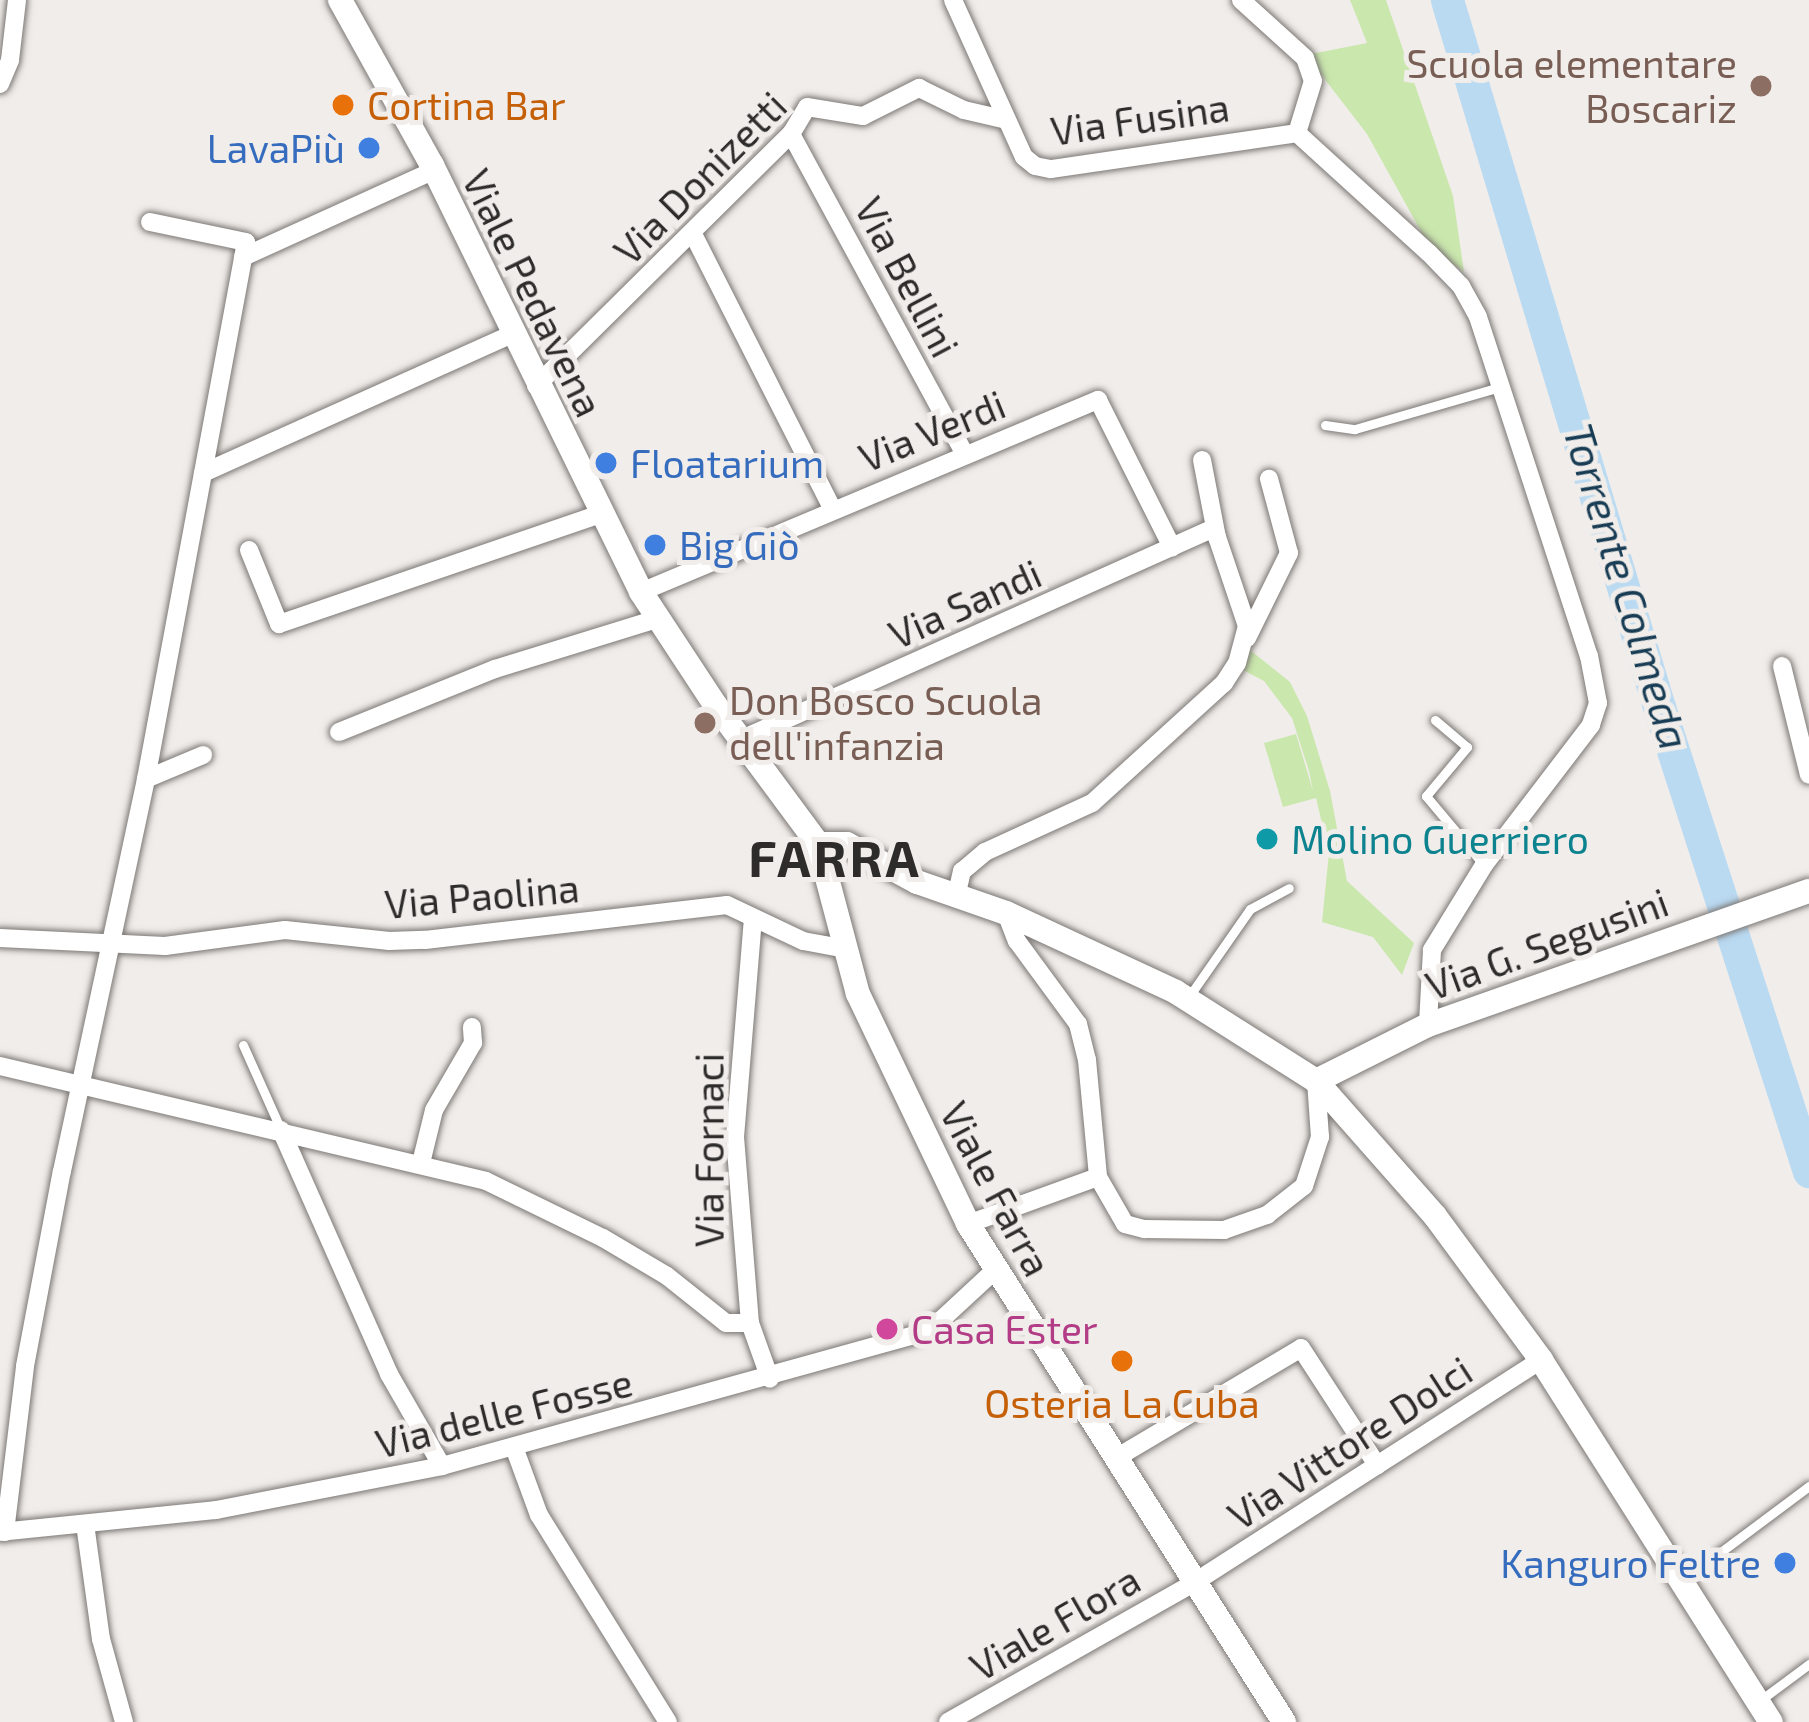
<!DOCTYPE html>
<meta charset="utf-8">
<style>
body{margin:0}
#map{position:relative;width:1809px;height:1722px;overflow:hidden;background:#f1edea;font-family:"Exo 2",sans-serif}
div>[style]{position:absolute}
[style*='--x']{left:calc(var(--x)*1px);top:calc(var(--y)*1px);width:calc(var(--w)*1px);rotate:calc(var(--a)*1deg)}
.green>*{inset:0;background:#cae7ad}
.river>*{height:33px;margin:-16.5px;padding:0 16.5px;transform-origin:16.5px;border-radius:16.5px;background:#badaf2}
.roads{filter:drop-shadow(0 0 3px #7c7875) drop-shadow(0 0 3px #7c7875)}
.lane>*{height:9px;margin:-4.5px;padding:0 4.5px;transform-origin:4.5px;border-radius:4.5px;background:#fff}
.street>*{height:18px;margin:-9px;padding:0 9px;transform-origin:9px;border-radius:9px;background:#fff}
.secondary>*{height:24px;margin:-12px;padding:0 12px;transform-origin:12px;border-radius:12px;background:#fff}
.dots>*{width:33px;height:33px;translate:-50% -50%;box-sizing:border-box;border:6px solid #f1edea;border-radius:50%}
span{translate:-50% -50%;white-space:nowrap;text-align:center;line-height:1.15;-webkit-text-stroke:10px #f1edea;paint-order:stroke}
.education-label{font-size:39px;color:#785e54}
.right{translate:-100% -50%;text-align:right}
.left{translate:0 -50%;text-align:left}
.food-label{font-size:39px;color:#c56008}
.street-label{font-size:39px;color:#2d2c2b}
.shop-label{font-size:39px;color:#366cbe}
.culture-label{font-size:39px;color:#0d838f}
.hotel-label{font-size:39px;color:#b23c85}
.water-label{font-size:42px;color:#173c54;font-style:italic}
.district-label{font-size:51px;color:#2d2c2b;font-weight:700;letter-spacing:3px}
</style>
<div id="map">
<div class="green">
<i style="clip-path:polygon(1350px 0,1386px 0,1453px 196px,1464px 272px,1429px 246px,1367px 134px,1306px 55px,1367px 43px)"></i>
<i style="clip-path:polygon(1250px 650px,1290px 682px,1307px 716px,1330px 791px,1347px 881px,1414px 943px,1402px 975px,1373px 937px,1322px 922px,1329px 853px,1316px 798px,1283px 807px,1264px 743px,1296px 734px,1313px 791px,1309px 771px,1292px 718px,1264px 681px,1239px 668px)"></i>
</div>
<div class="river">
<i style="--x:1447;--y:0;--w:738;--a:73.31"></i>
<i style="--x:1659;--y:707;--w:488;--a:72.1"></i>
</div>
<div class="roads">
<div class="lane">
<i style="--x:1325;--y:425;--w:30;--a:8"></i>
<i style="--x:1355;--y:429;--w:151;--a:-16.2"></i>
<i style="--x:1435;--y:720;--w:42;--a:40.2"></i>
<i style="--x:1467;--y:747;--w:64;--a:129.9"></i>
<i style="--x:1426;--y:796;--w:90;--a:50"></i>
<i style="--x:1190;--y:995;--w:105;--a:-55.1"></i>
<i style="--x:1250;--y:909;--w:44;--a:-28.3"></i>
<i style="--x:243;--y:1045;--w:93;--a:65.9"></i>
<i style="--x:1682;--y:1581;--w:159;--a:-36.8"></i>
<i style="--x:1758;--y:1702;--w:64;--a:-36.7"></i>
</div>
<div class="street">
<i style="--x:953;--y:0;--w:172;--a:65.7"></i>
<i style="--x:1024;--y:157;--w:14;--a:39"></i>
<i style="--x:1035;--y:166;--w:16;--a:11"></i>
<i style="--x:1051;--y:169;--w:249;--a:-8.3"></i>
<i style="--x:1297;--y:133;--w:178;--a:42.3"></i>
<i style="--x:1429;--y:253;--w:46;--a:45.9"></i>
<i style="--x:1461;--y:286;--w:35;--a:61"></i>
<i style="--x:1478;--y:317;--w:357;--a:71.9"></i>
<i style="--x:1589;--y:656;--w:48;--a:79.2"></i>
<i style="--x:1598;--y:703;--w:23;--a:108"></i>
<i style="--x:1591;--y:725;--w:176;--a:127.4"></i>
<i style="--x:1484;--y:865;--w:100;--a:121.5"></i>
<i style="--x:1432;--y:950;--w:75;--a:93.1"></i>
<i style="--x:1241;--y:0;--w:86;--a:42.2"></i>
<i style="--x:1305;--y:58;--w:24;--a:71"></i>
<i style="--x:1313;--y:81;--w:54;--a:107.1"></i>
<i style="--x:0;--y:84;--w:26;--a:-67"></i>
<i style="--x:10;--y:60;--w:60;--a:-83.3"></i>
<i style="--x:791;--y:134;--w:363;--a:61.5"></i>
<i style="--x:693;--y:234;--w:307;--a:63.1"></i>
<i style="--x:243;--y:257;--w:211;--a:-24.4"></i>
<i style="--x:536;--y:386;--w:359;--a:-44.7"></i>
<i style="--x:791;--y:134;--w:31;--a:-59"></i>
<i style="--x:807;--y:107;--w:57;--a:9.1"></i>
<i style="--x:863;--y:116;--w:63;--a:-26.6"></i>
<i style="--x:919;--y:88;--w:50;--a:26.1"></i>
<i style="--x:964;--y:110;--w:44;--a:13.1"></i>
<i style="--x:1202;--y:460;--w:79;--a:79.1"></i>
<i style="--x:203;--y:473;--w:339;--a:-24.2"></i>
<i style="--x:249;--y:550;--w:80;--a:67.9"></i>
<i style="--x:279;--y:624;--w:340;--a:-18.9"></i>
<i style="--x:641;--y:592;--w:496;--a:-22.8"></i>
<i style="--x:1098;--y:400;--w:165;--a:63.3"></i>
<i style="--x:1247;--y:638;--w:95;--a:-63.7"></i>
<i style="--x:1289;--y:553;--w:77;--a:-105.1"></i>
<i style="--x:1782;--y:666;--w:112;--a:76.1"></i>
<i style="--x:339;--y:732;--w:168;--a:-22"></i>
<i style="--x:495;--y:669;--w:170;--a:-17.2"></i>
<i style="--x:742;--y:739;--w:517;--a:-24.09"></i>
<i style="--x:1214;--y:528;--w:103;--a:71.4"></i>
<i style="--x:1247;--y:626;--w:38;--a:105"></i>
<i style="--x:1237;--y:663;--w:24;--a:123"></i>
<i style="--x:1224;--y:683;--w:178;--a:137.7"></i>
<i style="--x:1092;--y:803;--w:118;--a:155.4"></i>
<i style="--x:985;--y:852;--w:30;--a:140"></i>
<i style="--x:962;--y:871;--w:26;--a:103"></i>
<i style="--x:146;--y:779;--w:546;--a:-79.45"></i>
<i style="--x:246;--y:242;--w:98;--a:-168.2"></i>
<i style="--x:1006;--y:913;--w:30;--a:69"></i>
<i style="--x:1017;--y:941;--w:103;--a:53.7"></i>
<i style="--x:1078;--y:1024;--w:37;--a:76"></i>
<i style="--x:1087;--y:1060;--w:118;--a:84.6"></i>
<i style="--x:753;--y:918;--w:220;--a:94.7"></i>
<i style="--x:735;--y:1137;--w:187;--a:85.4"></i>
<i style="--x:750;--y:1323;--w:59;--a:70.3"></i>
<i style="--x:0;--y:938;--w:165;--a:2.8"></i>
<i style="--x:165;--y:946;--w:121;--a:-7.6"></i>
<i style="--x:285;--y:930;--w:105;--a:6"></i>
<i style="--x:389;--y:941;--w:36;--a:-2"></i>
<i style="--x:425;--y:940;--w:304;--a:-6.6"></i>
<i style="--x:727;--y:905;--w:84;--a:25.3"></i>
<i style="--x:803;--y:941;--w:45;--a:10.3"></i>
<i style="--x:0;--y:1066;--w:499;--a:13.3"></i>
<i style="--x:486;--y:1181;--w:130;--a:26"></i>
<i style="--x:603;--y:1238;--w:74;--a:30.7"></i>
<i style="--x:667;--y:1276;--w:75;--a:38.5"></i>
<i style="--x:726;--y:1323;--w:24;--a:0"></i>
<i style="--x:281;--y:1130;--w:267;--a:66.1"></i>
<i style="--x:389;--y:1374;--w:106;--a:60.1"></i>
<i style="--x:421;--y:1163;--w:55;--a:-76.2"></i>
<i style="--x:434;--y:1110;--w:78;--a:-59.8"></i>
<i style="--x:473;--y:1043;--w:16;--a:-94"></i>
<i style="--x:968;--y:1224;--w:138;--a:-19.9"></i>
<i style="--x:1098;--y:1177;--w:54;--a:60.1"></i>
<i style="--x:1125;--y:1224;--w:20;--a:15"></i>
<i style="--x:1144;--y:1229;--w:80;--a:0.7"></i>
<i style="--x:1224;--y:1230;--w:46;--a:-19.2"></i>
<i style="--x:1267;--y:1215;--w:47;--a:-38.1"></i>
<i style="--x:1304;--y:1186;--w:52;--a:-71.9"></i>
<i style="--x:1320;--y:1137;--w:56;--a:-94.1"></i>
<i style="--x:514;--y:1447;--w:72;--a:69.8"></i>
<i style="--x:539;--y:1515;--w:244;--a:58.1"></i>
<i style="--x:1116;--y:1458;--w:215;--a:-30.7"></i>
<i style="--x:1301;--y:1348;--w:140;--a:57"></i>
<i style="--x:85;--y:1524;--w:116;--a:82.1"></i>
<i style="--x:101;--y:1639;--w:86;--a:74.5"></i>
<i style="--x:0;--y:1532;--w:217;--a:-5.8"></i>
<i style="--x:216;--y:1510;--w:230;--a:-11"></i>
<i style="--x:442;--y:1466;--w:491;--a:-15.5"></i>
<i style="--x:915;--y:1335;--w:30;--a:-30"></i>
<i style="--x:941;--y:1320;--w:72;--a:-42.8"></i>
<i style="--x:5;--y:1532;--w:167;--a:-83.1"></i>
<i style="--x:25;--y:1366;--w:198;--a:-79.3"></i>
<i style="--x:62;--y:1171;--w:401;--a:-77.9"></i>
<i style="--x:146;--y:779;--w:62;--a:-22.8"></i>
<i style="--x:948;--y:1722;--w:284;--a:-29.5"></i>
<i style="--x:1195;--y:1582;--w:411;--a:-32.7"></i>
</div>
<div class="secondary">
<i style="--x:340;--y:0;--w:189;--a:60.9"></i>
<i style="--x:432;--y:165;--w:475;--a:63.9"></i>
<i style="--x:641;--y:592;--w:136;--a:56.7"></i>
<i style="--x:716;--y:706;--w:172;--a:53.5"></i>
<i style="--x:818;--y:844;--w:155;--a:75.1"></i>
<i style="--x:858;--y:994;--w:255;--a:64.4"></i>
<i style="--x:968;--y:1224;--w:590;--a:57.6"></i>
<i style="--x:818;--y:844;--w:29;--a:0"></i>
<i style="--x:847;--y:844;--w:80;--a:28.5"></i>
<i style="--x:917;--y:882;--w:94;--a:19.2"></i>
<i style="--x:1006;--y:913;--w:187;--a:24.9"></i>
<i style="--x:1176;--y:992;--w:166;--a:32.4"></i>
<i style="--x:1316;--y:1081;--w:180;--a:48.6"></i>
<i style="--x:1435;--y:1216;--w:179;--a:53.6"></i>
<i style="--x:1541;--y:1360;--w:429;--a:57.6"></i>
<i style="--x:1316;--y:1081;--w:125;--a:-26.6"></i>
<i style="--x:1428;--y:1025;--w:404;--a:-19.4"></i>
</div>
</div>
<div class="dots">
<i style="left:1761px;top:86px;background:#8d6e63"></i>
<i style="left:343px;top:105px;background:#e8710a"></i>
<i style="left:369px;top:148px;background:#3f7fe0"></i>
<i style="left:606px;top:463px;background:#3f7fe0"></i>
<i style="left:655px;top:545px;background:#3f7fe0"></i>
<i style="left:705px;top:723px;background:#8d6e63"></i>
<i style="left:1267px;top:839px;background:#0f9aa8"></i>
<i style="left:887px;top:1329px;background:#d1479c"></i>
<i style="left:1122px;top:1361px;background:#e8710a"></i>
<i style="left:1785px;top:1563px;background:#3f7fe0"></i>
</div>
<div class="education-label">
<span class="right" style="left:1737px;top:86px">Scuola elementare<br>Boscariz</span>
<span class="left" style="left:729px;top:723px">Don Bosco Scuola<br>dell'infanzia</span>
</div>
<div class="food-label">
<span class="left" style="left:367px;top:105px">Cortina Bar</span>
<span style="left:1122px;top:1403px">Osteria La Cuba</span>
</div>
<div class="street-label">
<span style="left:1140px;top:119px;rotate:-8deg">Via Fusina</span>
<span style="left:700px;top:178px;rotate:-45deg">Via Donizetti</span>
<span style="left:907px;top:277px;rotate:62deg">Via Bellini</span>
<span style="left:533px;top:293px;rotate:64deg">Viale Pedavena</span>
<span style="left:932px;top:431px;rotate:-22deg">Via Verdi</span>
<span style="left:965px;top:604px;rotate:-24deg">Via Sandi</span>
<span style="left:482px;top:896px;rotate:-5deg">Via Paolina</span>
<span style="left:1547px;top:944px;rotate:-20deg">Via G. Segusini</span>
<span style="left:709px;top:1150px;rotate:-90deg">Via Fornaci</span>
<span style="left:996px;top:1189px;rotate:62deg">Viale Farra</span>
<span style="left:504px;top:1413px;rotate:-14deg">Via delle Fosse</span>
<span style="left:1350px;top:1443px;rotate:-33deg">Via Vittore Dolci</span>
<span style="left:1055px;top:1623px;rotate:-30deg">Viale Flora</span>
</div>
<div class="shop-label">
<span class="right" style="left:345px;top:148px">LavaPiù</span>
<span class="left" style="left:630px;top:463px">Floatarium</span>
<span class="left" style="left:679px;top:545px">Big Giò</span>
<span class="right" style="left:1761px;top:1563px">Kanguro Feltre</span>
</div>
<div class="culture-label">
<span class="left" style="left:1291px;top:839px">Molino Guerriero</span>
</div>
<div class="hotel-label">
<span class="left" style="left:911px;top:1329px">Casa Ester</span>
</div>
<div class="water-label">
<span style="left:1628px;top:586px;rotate:73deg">Torrente Colmeda</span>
</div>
<div class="district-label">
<span style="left:835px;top:857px">FARRA</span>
</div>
</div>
